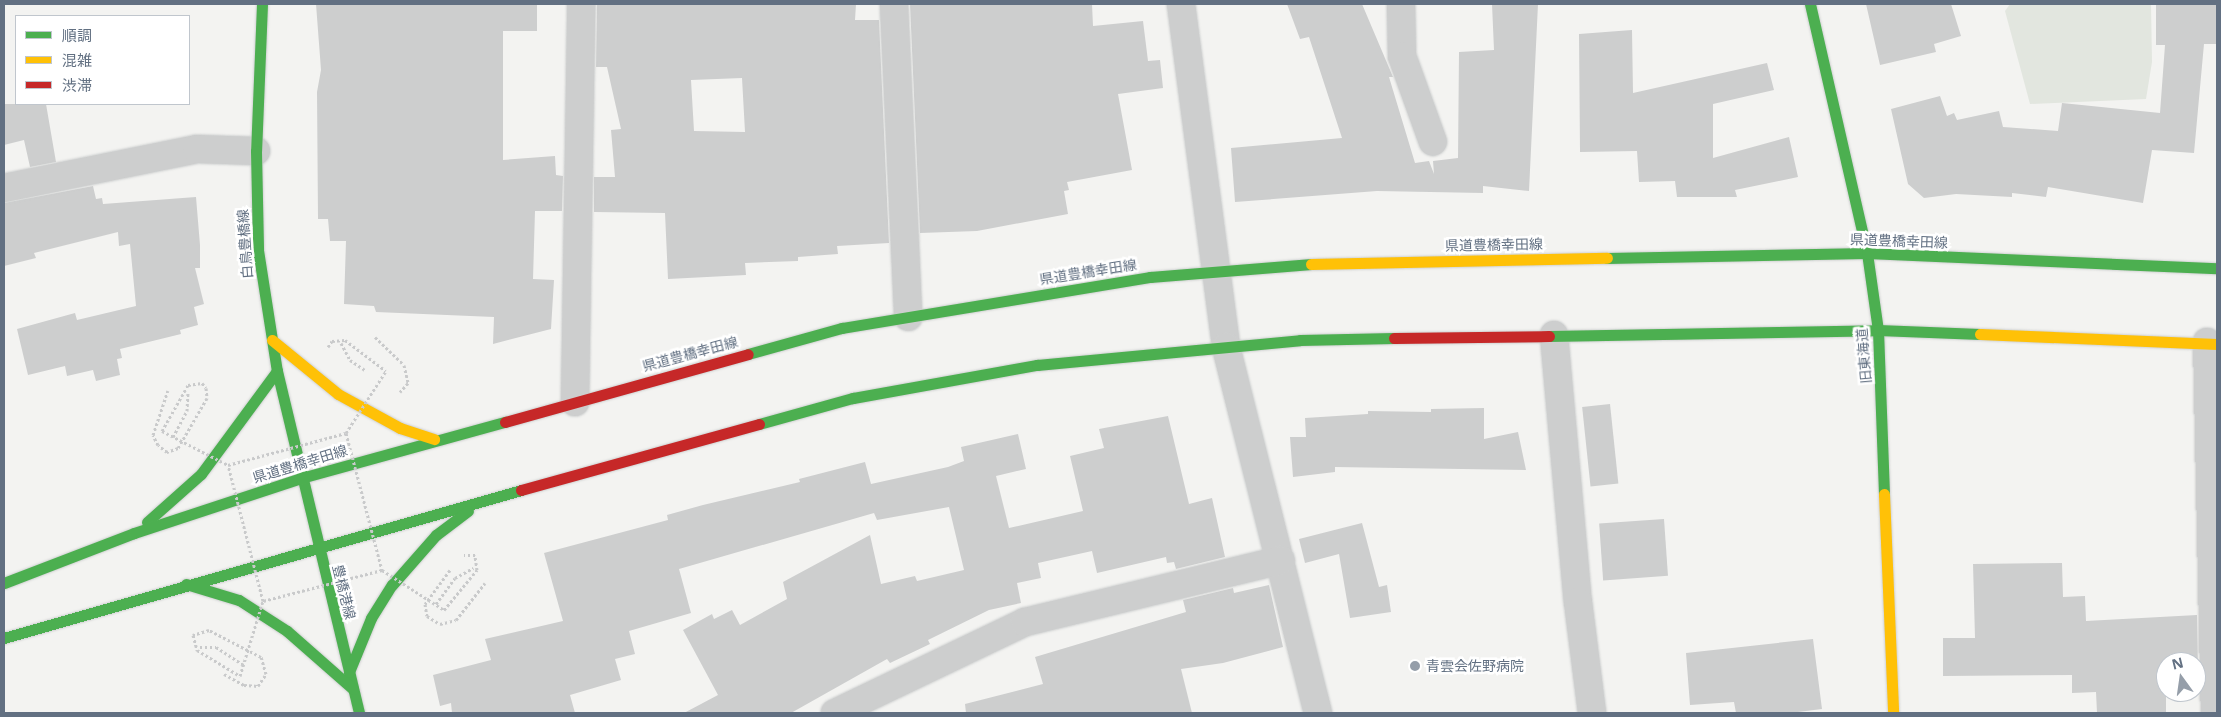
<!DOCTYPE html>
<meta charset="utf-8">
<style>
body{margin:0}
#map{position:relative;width:2221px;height:717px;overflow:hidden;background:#f3f3f1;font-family:"Open Sans","Noto Sans JP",sans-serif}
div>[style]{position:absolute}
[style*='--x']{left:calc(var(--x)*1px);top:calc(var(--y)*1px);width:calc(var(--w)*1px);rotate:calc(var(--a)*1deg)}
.green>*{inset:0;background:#e2e6df}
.building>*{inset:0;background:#cdcece;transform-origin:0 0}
.path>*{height:3px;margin-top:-1.5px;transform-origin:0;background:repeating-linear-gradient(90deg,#c9cacb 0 2.5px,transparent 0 5px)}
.roads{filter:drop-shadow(0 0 1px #ced0d0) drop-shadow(0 0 1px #ced0d0)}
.street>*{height:28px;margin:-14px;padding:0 14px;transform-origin:14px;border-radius:14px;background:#cdcece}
.fast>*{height:11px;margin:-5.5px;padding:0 5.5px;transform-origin:5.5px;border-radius:5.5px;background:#4caf50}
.slow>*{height:11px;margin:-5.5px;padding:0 5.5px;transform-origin:5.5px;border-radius:5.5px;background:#ffc107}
.jam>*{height:11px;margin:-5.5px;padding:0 5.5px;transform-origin:5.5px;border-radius:5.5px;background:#c62828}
.path-bridge>*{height:3px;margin-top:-1.5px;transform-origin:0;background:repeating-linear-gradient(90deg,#c9cacb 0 2.5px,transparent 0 5px)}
.dots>*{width:14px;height:14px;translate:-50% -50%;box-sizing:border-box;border:2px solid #fff;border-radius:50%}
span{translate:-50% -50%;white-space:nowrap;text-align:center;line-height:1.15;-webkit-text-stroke:5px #fff;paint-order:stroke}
.street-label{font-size:14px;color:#627082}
.poi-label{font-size:14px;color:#627082}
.left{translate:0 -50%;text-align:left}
.frame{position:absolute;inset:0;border:5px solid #627082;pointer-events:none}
.legend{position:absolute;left:15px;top:15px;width:175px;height:90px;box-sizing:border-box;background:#fff;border:1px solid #c0c6cd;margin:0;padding:6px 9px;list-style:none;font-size:15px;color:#627082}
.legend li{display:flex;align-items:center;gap:10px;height:25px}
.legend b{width:25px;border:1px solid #c0c6cd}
.north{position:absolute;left:2156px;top:652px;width:50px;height:50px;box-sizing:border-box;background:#fff;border:1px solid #c0c6cd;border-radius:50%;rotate:346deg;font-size:14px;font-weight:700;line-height:20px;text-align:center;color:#627082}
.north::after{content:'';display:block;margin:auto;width:18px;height:22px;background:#959ea9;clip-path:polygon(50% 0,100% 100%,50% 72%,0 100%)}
</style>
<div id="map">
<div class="green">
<i style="clip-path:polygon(2010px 4px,2151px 4px,2152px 62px,2146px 99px,2030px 104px,2005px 11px)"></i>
</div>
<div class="building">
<i style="clip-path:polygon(316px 4px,537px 4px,537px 31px,503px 31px,503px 160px,555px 156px,556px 175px,563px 176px,562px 211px,535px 211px,533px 279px,554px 280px,551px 329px,493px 344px,494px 317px,376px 312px,374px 306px,344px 304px,346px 241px,330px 241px,328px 219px,318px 219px,317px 92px,321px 70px)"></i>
<i style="clip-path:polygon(evenodd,597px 4px,856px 4px,855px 20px,879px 20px,889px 243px,837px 246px,838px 254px,798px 257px,798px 261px,745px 263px,746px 275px,668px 279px,665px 213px,594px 212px,594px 177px,615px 177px,611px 130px,621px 129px,607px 67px,596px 67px,597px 4px,742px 78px,745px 132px,694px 131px,691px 80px,742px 78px)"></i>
<i style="clip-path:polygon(910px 4px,1092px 4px,1093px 26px,1143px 21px,1148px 61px,1160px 60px,1163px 88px,1118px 94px,1132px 170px,1067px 182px,1069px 190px,1064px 191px,1068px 214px,977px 231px,920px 233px)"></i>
<i style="clip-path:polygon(1287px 4px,1362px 4px,1393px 77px,1389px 77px,1415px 163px,1429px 161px,1434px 174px,1433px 161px,1458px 158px,1459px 52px,1494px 50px,1492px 4px,1538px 4px,1529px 191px,1483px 186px,1483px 193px,1377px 191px,1235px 202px,1231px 148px,1342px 138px,1309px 37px,1300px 39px)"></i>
<i style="clip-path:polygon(1866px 4px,1951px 4px,1961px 36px,1934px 44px,1936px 52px,1880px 65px)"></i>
<i style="clip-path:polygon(2156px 4px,2217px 4px,2217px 44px,2204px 44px,2194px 153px,2152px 150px,2143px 203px,2048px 187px,2046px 197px,2012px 193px,2012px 197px,1956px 194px,1924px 198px,1908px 184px,1891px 109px,1940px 96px,1947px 116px,1954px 113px,1957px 120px,1999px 111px,2003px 127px,2058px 131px,2062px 103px,2160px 113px,2165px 45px,2156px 45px)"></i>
<i style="clip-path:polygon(1632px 30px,1633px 93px,1767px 63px,1774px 90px,1713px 104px,1713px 158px,1789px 137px,1798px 177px,1735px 190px,1737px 197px,1677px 197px,1675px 181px,1639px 182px,1637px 151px,1580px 152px,1579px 34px)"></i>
<i style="clip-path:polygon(4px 104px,46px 104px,56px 162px,30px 167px,24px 140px,4px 145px)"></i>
<i style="clip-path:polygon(93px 186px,96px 199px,102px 198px,103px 204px,196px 197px,200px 245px,200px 268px,195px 268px,204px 304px,194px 307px,198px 325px,180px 330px,181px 334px,120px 349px,122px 358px,117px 359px,120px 375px,96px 381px,93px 370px,67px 376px,65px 366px,28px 375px,17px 329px,75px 313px,77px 320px,136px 306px,130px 244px,119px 246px,118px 232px,34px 253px,36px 258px,4px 266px,4px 203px)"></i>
<i style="left:1610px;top:404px;width:80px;height:28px;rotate:84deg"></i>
<i style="clip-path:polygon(1484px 408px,1484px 439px,1518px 432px,1526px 470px,1335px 467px,1335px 472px,1293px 477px,1290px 437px,1306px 437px,1305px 418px,1368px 414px,1368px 411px,1431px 412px,1431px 409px)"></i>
<i style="clip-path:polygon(1168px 416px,1189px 504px,1212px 498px,1225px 557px,1176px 569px,1174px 562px,1167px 563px,1166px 557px,1097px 573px,1092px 551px,1038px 563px,1041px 578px,1017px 583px,1021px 603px,989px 610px,928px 640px,930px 644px,890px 663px,887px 659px,791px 713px,684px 713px,718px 695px,683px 630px,712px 614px,714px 619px,732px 610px,740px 625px,787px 599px,783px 582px,870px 535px,881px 584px,915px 576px,917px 581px,964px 570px,949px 507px,877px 520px,874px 513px,679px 569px,691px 613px,629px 631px,635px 654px,615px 659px,621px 680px,570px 695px,575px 713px,452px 713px,451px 703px,440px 706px,433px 675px,491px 660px,485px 639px,563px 621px,544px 553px,668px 520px,667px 515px,703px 505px,800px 482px,799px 479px,865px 462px,871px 484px,948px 467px,964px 461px,961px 447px,1018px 434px,1026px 469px,996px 476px,1009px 528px,1083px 511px,1070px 456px,1104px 448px,1099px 429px)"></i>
<i style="left:1664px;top:519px;width:57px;height:65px;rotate:86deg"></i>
<i style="clip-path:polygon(1362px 523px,1379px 587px,1387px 585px,1391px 612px,1350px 618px,1339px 554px,1305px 563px,1299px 539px)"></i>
<i style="clip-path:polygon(2062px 563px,2063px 597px,2085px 596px,2086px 621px,2197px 615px,2198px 669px,2196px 662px,2166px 662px,2166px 713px,2097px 713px,2096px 692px,2072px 693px,2072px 675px,1943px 676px,1943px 638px,1975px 638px,1973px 564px)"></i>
<i style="clip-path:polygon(1269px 585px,1283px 647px,1223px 663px,1181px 669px,1192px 713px,966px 713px,965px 704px,1043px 684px,1035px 657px,1186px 612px,1183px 600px,1233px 588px,1234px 593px)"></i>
<i style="clip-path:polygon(1813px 639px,1822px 709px,1790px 713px,1736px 713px,1734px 702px,1690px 705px,1686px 653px)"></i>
</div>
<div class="path">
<i style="--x:375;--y:337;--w:40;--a:44"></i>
<i style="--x:404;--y:365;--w:18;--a:77"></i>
<i style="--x:408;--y:383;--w:12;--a:132"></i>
<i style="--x:341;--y:343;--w:19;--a:62"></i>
<i style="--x:350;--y:360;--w:18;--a:34"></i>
<i style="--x:328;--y:347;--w:7;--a:-56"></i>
<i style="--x:332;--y:341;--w:13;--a:-4"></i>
<i style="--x:345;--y:340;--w:51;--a:37.1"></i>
<i style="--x:162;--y:431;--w:53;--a:-60.5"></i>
<i style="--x:188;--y:385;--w:14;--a:-8"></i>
<i style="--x:202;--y:383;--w:6;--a:51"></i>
<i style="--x:206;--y:388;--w:10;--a:84"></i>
<i style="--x:207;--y:398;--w:58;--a:120.1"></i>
<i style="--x:178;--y:448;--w:12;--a:160"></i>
<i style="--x:167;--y:452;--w:11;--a:-142"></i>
<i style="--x:158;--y:445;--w:11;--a:-117"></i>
<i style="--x:153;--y:435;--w:47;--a:-71.6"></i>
<i style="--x:173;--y:437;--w:30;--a:-62"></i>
<i style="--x:187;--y:411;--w:18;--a:-87"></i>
<i style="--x:450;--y:570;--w:42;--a:126.3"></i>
<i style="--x:425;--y:604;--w:12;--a:81"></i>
<i style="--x:427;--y:616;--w:15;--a:32"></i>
<i style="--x:440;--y:624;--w:16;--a:-14"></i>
<i style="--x:456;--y:620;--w:47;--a:-51.9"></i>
<i style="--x:436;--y:604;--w:32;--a:-54"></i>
<i style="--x:455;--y:578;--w:21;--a:-29"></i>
<i style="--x:444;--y:610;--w:52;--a:-50.5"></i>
<i style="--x:477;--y:570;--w:15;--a:-98"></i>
<i style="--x:475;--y:555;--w:11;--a:180"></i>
<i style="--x:200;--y:647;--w:16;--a:0"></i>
<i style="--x:216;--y:647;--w:33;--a:33"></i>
<i style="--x:224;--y:674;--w:23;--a:29"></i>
<i style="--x:244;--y:685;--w:14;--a:4"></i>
<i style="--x:258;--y:686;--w:14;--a:-56"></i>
<i style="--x:266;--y:674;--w:18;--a:-106"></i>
<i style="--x:261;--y:657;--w:59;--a:-152.6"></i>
<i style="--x:209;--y:630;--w:17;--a:163"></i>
<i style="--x:193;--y:635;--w:16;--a:75"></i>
<i style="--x:197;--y:650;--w:50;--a:31.2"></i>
</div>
<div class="roads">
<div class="street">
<i style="--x:894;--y:4;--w:313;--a:87.4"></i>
<i style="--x:1181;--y:4;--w:346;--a:82.5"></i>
<i style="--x:1226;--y:347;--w:377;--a:75.9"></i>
<i style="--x:1401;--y:4;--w:52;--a:88.9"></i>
<i style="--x:1402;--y:56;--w:91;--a:70.2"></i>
<i style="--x:4;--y:188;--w:197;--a:-11.4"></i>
<i style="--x:197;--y:149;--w:59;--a:1.9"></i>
<i style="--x:1554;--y:335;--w:268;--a:84.9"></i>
<i style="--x:1578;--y:602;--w:112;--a:82.8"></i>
<i style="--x:2207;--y:342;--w:371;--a:88.8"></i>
<i style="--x:575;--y:402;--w:398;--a:-89.1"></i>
<i style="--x:835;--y:713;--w:211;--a:-25.6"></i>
<i style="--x:1025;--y:622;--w:263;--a:-13.6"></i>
</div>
<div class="fast">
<i style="--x:262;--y:4;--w:147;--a:92.3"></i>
<i style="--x:256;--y:151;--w:99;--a:88.8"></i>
<i style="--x:258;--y:250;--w:122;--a:81.1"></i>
<i style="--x:277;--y:371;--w:352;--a:76.5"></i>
<i style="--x:1810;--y:4;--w:255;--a:77.1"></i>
<i style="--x:1867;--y:253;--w:78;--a:81.9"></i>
<i style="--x:1878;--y:330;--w:164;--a:87.9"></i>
<i style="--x:1607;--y:258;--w:260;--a:-1.1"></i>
<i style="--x:1867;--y:253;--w:350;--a:2.5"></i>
<i style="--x:1549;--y:336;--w:329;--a:-1"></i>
<i style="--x:1878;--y:330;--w:102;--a:2.2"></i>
<i style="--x:748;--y:354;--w:98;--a:-15.5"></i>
<i style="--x:842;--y:328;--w:312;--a:-9.4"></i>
<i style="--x:1150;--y:277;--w:162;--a:-4.6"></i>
<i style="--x:759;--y:424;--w:98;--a:-15.5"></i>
<i style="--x:853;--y:398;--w:187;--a:-10.2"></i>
<i style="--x:1037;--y:365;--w:264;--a:-5.4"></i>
<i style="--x:1300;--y:340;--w:94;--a:-1.2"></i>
<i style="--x:147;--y:522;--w:72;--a:-41.6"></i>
<i style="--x:201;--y:474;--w:128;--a:-53.6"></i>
<i style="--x:4;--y:583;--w:139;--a:-21"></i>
<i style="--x:134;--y:533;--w:176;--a:-18.2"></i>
<i style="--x:301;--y:478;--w:212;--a:-15.4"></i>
<i style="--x:186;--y:584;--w:55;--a:16.8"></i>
<i style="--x:239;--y:600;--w:57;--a:32.9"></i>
<i style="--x:287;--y:631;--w:88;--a:41.3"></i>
<i style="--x:4;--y:638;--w:538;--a:-15.97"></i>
<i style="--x:349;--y:672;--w:58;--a:-67.8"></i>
<i style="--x:371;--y:618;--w:39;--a:-58"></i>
<i style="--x:392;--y:585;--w:67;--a:-48.7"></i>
<i style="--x:436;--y:535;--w:40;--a:-37"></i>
</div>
<div class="slow">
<i style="--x:1311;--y:264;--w:296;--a:-1.2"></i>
<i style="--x:1980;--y:334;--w:237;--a:2.4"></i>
<i style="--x:272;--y:340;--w:85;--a:39.3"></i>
<i style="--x:338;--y:394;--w:71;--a:28.7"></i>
<i style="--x:400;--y:428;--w:36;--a:18"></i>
<i style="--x:1884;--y:494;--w:219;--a:87.6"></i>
</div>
<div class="jam">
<i style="--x:1394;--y:338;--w:155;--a:-0.7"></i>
<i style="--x:505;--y:422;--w:252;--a:-15.6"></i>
<i style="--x:521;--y:490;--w:247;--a:-15.5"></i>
</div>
</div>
<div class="path-bridge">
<i style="--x:162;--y:431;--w:74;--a:27.3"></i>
<i style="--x:228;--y:465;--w:122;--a:-15.2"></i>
<i style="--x:346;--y:433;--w:142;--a:75.3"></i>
<i style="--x:382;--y:570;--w:123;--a:165.4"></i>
<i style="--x:263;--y:601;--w:140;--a:-104.4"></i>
<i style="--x:346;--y:433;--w:74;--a:-57.2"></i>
<i style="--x:382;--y:570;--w:74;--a:32.8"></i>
<i style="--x:240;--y:676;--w:78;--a:-73"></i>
</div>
<div class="dots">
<i style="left:1415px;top:666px;background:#959ea9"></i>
</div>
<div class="street-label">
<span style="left:1899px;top:241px;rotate:2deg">県道豊橋幸田線</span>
<span style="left:245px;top:244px;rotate:-94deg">白鳥豊橋線</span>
<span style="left:1494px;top:245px;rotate:-1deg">県道豊橋幸田線</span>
<span style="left:1088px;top:272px;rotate:-9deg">県道豊橋幸田線</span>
<span style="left:690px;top:354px;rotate:-15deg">県道豊橋幸田線</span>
<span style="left:1864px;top:356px;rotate:-95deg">旧東海道</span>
<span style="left:300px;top:464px;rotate:-17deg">県道豊橋幸田線</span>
<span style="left:344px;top:592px;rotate:76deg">豊橋港線</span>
</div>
<div class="poi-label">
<span class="left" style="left:1426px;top:666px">青雲会佐野病院</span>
</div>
<div class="frame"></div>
<ul class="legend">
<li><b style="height:6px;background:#4caf50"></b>順調</li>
<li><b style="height:6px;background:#ffc107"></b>混雑</li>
<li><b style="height:6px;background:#c62828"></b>渋滞</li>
</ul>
<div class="north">N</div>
</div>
